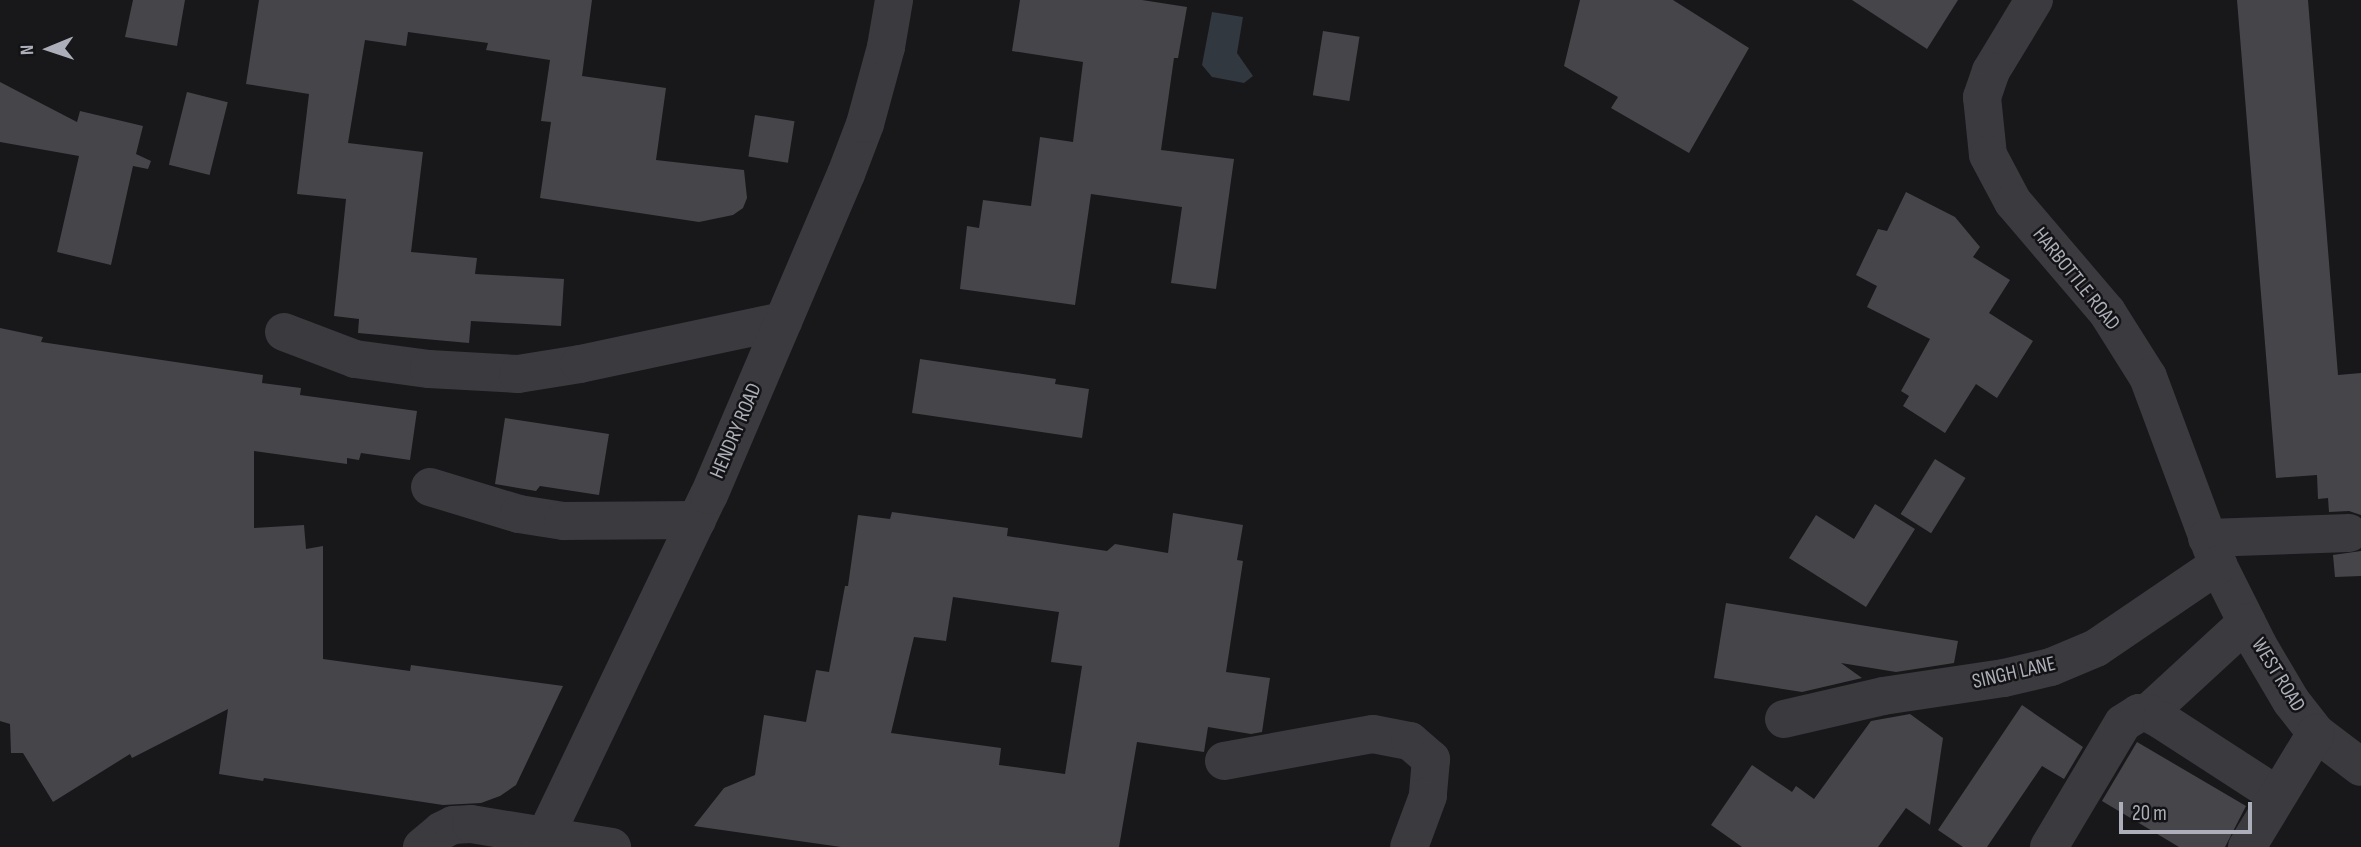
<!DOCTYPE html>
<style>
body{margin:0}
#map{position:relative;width:2361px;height:847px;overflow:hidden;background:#18181a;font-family:"Sofia Sans Condensed",sans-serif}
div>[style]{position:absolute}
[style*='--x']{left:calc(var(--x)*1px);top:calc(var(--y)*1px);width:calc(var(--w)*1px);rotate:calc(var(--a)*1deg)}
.water>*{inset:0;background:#31383f}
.building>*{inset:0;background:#46454a;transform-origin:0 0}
.minor>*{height:38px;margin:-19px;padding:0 19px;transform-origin:19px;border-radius:19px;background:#3a3a3f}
span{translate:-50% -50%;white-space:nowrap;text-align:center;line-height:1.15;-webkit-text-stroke:5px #131315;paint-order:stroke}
.street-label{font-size:21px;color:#acafb9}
.north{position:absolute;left:14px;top:14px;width:70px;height:70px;-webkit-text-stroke:5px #131315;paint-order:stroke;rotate:268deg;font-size:19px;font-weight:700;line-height:28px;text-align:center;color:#acafb9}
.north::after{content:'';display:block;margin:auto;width:24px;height:32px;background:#acafb9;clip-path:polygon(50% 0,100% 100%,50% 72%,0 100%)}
.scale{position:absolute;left:2119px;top:802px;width:133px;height:32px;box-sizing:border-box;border:4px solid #acafb9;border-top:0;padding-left:9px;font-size:21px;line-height:24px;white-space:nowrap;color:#acafb9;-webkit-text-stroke:5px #131315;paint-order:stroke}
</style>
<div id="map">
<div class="water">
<i style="clip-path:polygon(1212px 12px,1243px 17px,1237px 53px,1253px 76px,1244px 83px,1212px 77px,1202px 65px)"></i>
</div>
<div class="building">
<i style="clip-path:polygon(133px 0,185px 0,177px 46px,125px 37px)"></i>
<i style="clip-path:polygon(259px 0,592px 0,582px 76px,666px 88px,656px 160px,744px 170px,747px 198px,743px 208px,733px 215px,699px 222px,540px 198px,551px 122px,541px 121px,550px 60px,486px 50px,488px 43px,408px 32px,406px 46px,365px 40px,348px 143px,423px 152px,411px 252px,477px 258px,475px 274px,564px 279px,561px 326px,471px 321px,469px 343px,358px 333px,359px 319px,334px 316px,346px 199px,297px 194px,309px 94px,246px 84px)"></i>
<i style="clip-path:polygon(1020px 0,1142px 0,1187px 7px,1178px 58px,1174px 58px,1161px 150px,1234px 159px,1216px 289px,1171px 283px,1182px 207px,1091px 194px,1075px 305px,960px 289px,967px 226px,979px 228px,983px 200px,1031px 206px,1040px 137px,1073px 142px,1083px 62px,1012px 51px)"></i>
<i style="clip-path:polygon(1580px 0,1673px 0,1749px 48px,1689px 153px,1611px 108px,1618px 97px,1564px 66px)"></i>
<i style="clip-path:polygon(1852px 0,1958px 0,1927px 49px)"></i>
<i style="clip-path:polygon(2237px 0,2308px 0,2338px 375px,2361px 373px,2361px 515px,2349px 511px,2329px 512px,2328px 498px,2318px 499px,2317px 475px,2276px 478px)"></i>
<i style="left:1323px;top:31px;width:37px;height:65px;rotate:9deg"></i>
<i style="clip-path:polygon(0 82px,77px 122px,80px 111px,143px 126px,136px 154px,151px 161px,148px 169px,133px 166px,111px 265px,57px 252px,79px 156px,0 142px)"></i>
<i style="left:187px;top:92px;width:42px;height:75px;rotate:14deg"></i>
<i style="left:755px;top:115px;width:40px;height:42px;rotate:9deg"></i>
<i style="clip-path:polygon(1906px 192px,1955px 217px,1980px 247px,1973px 257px,2010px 280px,1989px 313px,2033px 341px,1997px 398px,1976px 384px,1945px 433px,1903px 406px,1909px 396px,1901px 391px,1930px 339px,1867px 307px,1877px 286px,1856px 275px,1878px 229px,1887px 231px)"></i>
<i style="clip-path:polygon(0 328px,43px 337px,41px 342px,263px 375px,262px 383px,301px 388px,300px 395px,417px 411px,410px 460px,361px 453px,359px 460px,347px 458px,347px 464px,254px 451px,254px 528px,304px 525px,306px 549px,323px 546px,323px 659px,410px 671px,411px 665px,563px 686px,516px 785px,500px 796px,481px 803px,443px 805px,264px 778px,263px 781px,219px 774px,228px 709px,132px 758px,130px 754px,53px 802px,23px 753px,11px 753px,10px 724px,0 721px)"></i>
<i style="clip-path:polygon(920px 359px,1056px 379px,1055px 384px,1089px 389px,1082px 438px,912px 413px)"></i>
<i style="clip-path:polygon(505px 418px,609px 434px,599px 495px,540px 486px,536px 491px,495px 484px)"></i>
<i style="left:1935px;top:459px;width:36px;height:65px;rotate:32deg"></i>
<i style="clip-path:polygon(1875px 504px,1915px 529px,1866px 607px,1789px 558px,1816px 515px,1854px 539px)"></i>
<i style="clip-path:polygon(evenodd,892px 512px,1008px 528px,1007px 536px,1107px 551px,1115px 544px,1168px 553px,1173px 513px,1243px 525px,1237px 560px,1243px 561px,1226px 672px,1270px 678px,1262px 732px,1251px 734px,1208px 727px,1204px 752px,1137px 742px,1119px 847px,841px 847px,694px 826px,724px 788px,755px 775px,764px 715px,806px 722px,816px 670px,829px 672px,845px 586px,848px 586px,858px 515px,890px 519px,892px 512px,953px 597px,1059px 612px,1051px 662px,1082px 666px,1065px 774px,999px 765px,1001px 748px,891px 733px,914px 637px,946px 641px,953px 597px)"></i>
<i style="clip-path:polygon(2361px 551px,2361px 576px,2335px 577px,2333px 555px)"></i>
<i style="clip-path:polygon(1726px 603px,1958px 641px,1954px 663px,1896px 672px,1841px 663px,1862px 678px,1802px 692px,1714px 678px)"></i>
<i style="clip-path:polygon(2022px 705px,2083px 747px,2064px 779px,2042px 766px,1987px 847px,1963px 847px,1938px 830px)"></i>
<i style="clip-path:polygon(1910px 714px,1943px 738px,1930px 825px,1906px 808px,1878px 847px,1742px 847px,1711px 825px,1752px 765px,1792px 792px,1796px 786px,1814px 799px,1871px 721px)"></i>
<i style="clip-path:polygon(2137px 742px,2246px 806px,2225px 847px,2179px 847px,2102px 801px)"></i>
</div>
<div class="minor">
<i style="--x:2034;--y:0;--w:83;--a:121.2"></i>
<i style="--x:1991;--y:71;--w:28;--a:109"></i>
<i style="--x:1982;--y:97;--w:58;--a:84.1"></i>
<i style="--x:1988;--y:155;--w:53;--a:62"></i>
<i style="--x:2013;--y:202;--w:145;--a:49.5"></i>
<i style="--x:2107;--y:312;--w:77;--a:57.8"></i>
<i style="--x:2148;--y:377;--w:201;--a:69.6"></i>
<i style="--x:2218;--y:565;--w:89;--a:63.4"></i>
<i style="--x:2258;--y:645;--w:65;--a:59.5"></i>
<i style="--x:2291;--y:701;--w:41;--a:52"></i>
<i style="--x:2316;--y:733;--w:56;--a:37.1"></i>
<i style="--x:284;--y:332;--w:76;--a:20.8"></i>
<i style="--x:355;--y:359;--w:75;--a:7.7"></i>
<i style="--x:429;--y:369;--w:89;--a:3.2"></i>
<i style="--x:518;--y:374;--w:63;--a:-9.2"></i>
<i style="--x:580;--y:364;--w:208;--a:-12"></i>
<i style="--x:430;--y:487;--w:93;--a:16.9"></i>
<i style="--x:519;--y:514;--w:45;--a:9"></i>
<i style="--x:563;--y:521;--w:134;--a:-0.4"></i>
<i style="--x:2207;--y:538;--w:142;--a:-2"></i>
<i style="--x:2148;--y:713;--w:134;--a:-42.6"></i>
<i style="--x:1784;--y:719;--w:102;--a:-13.1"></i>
<i style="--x:1883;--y:696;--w:122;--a:-8.5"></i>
<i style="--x:2004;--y:678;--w:48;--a:-13.2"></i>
<i style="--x:2051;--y:667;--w:49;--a:-22.9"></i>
<i style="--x:2096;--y:648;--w:148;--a:-34.2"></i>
<i style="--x:1224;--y:761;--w:151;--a:-10.3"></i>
<i style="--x:1373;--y:734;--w:38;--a:11"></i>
<i style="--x:1410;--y:741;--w:28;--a:41"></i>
<i style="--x:1431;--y:759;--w:37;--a:95"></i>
<i style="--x:1428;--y:796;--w:54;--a:110.4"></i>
<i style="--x:422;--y:847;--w:25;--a:-40"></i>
<i style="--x:441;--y:831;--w:13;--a:-27"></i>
<i style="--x:453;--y:825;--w:18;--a:-3"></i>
<i style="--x:471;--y:824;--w:143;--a:9.3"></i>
<i style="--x:540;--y:847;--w:390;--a:-64.4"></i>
<i style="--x:709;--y:495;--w:349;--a:-66.9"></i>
<i style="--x:846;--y:174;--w:53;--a:-69.2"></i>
<i style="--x:865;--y:124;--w:80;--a:-74.7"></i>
<i style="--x:886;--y:47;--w:48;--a:-80.3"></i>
<i style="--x:2049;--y:847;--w:144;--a:-59.2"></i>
<i style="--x:2123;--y:723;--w:19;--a:-32"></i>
<i style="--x:2139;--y:713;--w:9;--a:0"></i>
<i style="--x:2148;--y:713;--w:15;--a:28"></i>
<i style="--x:2161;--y:720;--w:138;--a:32.9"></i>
<i style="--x:2247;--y:847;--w:133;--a:-58.8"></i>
</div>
<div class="street-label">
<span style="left:2076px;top:279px;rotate:51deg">HARBOTTLE ROAD</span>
<span style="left:736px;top:431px;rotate:-67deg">HENDRY ROAD</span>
<span style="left:2014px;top:673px;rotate:-13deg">SINGH LANE</span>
<span style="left:2278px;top:675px;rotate:58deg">WEST ROAD</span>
</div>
<div class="north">N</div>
<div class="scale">20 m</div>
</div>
